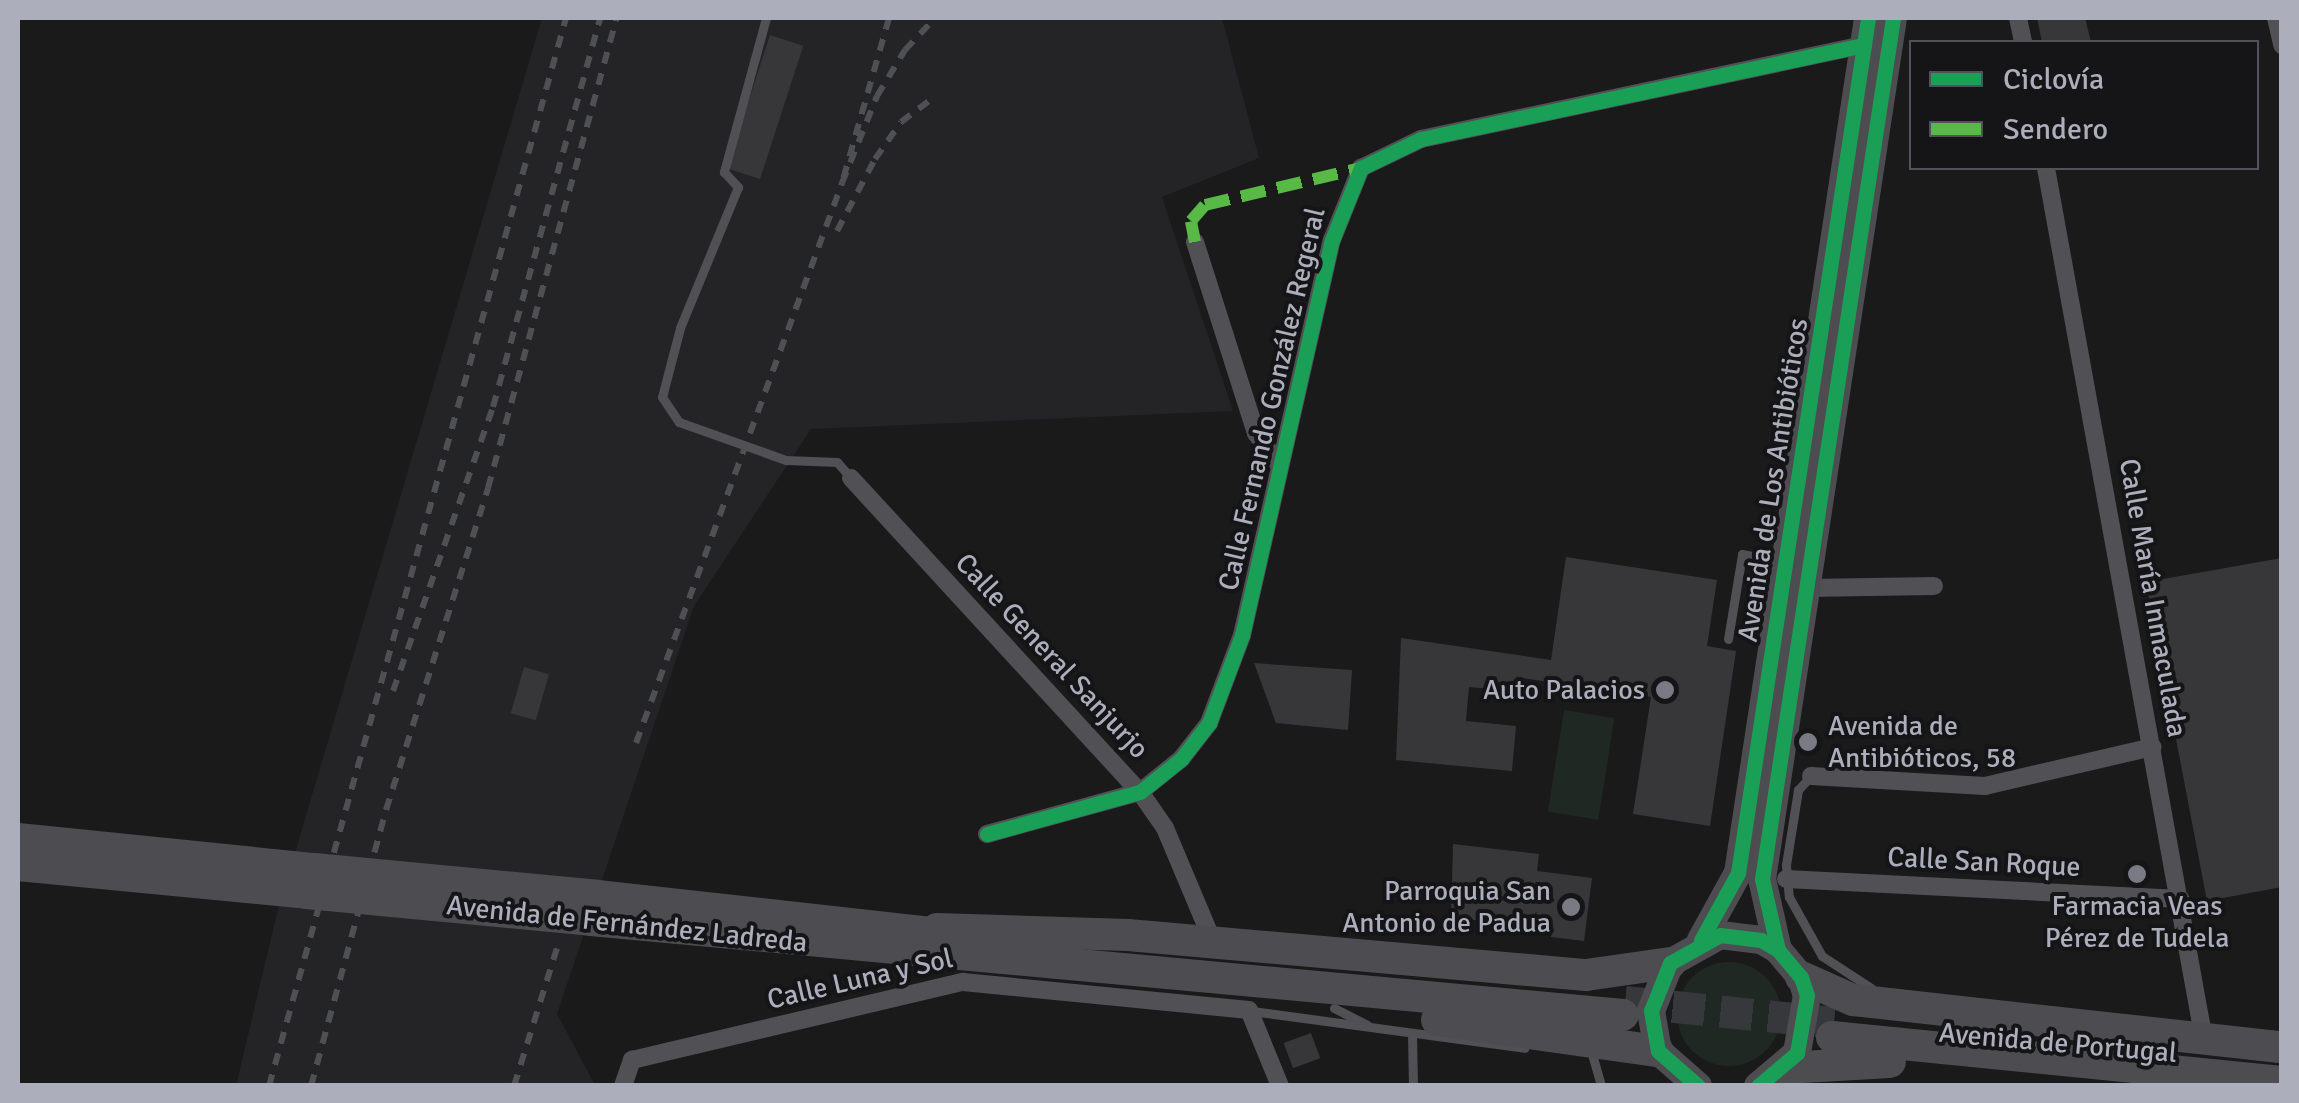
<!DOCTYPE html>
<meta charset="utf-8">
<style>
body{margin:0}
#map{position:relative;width:2299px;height:1103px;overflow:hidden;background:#1a1a1b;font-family:Signika,sans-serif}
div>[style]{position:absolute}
.built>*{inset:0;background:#242427}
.green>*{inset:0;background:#202823;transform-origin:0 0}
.round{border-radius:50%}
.building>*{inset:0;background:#373739;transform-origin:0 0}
.highway-tunnel>*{height:32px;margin-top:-16px;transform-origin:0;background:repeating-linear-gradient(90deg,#37383b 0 32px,transparent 0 48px)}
.lane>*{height:9px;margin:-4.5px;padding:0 4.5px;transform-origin:4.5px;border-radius:4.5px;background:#505055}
.street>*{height:18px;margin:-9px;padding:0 9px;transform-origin:9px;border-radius:9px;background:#505055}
.primary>*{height:28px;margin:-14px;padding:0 14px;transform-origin:14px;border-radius:14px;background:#4d4d51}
.highway>*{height:32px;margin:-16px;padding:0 16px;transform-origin:16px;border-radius:16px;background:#4d4d51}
.rail>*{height:6px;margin-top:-3px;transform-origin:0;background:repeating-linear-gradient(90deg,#4f5053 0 12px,transparent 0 22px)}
.highway-bridge>*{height:32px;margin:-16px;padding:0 16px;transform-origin:16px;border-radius:16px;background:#4d4d51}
.quiet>*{height:12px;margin-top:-6px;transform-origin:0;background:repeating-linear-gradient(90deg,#58b947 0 25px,transparent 0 37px)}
.cycleway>*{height:15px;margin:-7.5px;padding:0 7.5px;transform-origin:7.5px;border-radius:7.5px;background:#1a9f57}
.dots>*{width:28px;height:28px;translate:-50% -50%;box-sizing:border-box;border:5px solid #151417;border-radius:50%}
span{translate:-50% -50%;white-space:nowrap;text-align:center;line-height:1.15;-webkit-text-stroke:8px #151417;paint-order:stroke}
.street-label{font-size:28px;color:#acaebc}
.poi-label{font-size:28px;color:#acaebc}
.right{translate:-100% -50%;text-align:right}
.left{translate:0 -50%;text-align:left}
.frame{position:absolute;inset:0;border:20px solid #acaebc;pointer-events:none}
.legend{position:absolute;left:1909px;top:40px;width:350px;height:130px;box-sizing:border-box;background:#151417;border:2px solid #515259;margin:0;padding:12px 18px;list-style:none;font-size:30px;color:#acaebc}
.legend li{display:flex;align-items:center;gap:20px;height:50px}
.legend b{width:50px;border:2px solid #515259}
</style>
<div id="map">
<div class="built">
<i style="clip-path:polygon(542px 18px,1222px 18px,1259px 158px,1162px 197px,1233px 411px,811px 429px,694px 606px,557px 1014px,595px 1085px,236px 1086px,276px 917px)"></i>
</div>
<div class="green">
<i style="left:1564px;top:710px;width:51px;height:103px;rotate:9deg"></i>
<i class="round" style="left:1677px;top:962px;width:104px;height:104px"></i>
</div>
<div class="building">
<i style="clip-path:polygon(2037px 18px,2085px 18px,2091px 42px,2042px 42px)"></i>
<i style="left:770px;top:35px;width:35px;height:140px;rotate:18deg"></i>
<i style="clip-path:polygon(1566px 557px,1717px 580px,1707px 646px,1736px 651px,1710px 826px,1633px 814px,1651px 697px,1516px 677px,1515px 691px,1469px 687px,1466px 721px,1516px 726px,1512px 771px,1396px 760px,1401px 638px,1551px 660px)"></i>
<i style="clip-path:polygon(2282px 558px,2282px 887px,2207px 901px,2146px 582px)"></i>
<i style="clip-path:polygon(1254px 663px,1352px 670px,1348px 730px,1276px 723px)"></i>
<i style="left:524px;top:667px;width:26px;height:48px;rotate:16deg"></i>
<i style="clip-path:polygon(1453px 844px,1539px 854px,1537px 871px,1592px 878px,1584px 941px,1551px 937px,1552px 930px,1451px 917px)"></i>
<i style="left:1311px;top:1033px;width:27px;height:29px;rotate:70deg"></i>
</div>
<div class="highway-tunnel">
<i style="left:1625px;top:1002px;width:210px;rotate:5.7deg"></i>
</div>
<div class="lane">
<i style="left:766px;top:18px;width:160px;rotate:105.3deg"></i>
<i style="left:724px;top:172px;width:21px;rotate:47deg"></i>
<i style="left:738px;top:187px;width:152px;rotate:112.4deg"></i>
<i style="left:680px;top:328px;width:71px;rotate:104.6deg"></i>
<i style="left:662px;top:397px;width:30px;rotate:56deg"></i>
<i style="left:679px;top:422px;width:114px;rotate:19.6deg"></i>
<i style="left:786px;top:460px;width:51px;rotate:2.2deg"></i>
<i style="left:837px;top:462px;width:21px;rotate:49deg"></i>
<i style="left:1728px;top:639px;width:86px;rotate:-80.6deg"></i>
<i style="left:1742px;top:554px;width:42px;rotate:11deg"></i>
<i style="left:1810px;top:777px;width:18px;rotate:133deg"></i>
<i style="left:1798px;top:790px;width:76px;rotate:99.1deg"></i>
<i style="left:1786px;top:865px;width:32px;rotate:85deg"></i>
<i style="left:1789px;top:897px;width:68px;rotate:60.8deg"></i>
<i style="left:1822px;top:956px;width:59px;rotate:33.1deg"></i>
<i style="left:1334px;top:1008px;width:37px;rotate:27deg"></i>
<i style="left:1252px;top:1011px;width:275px;rotate:7.7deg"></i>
<i style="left:1412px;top:1034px;width:52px;rotate:88.9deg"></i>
<i style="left:1592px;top:1054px;width:33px;rotate:74deg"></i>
</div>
<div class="street">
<i style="left:2018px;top:18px;width:25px;rotate:78deg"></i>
<i style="left:2276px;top:18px;width:28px;rotate:77deg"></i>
<i style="left:2046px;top:168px;width:886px;rotate:79.73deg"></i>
<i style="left:1195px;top:242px;width:201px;rotate:72.3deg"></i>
<i style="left:1256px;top:433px;width:37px;rotate:54deg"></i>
<i style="left:851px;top:478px;width:427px;rotate:47.4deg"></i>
<i style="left:1140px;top:792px;width:44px;rotate:55.2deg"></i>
<i style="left:1165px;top:828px;width:124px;rotate:67.2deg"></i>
<i style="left:1807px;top:588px;width:127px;rotate:-0.9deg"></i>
<i style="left:1811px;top:776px;width:174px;rotate:3.3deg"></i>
<i style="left:1985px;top:786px;width:172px;rotate:-13.1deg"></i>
<i style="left:987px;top:834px;width:159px;rotate:-15.4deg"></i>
<i style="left:1140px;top:792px;width:53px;rotate:-38.8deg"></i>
<i style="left:1181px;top:759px;width:46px;rotate:-52.1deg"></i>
<i style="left:1209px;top:723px;width:94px;rotate:-69.4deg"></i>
<i style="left:1242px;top:635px;width:405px;rotate:-77.2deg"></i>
<i style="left:1332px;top:240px;width:78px;rotate:-68.1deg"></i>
<i style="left:1361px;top:168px;width:67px;rotate:-25.8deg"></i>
<i style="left:1421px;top:139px;width:453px;rotate:-12deg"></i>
<i style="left:1786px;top:879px;width:395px;rotate:2.9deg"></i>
<i style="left:623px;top:1086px;width:28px;rotate:-71deg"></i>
<i style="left:632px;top:1060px;width:340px;rotate:-13.3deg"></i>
<i style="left:963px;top:982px;width:287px;rotate:5.6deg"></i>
<i style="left:1249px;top:1010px;width:82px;rotate:67.8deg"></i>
</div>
<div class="primary">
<i style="left:1701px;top:940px;width:77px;rotate:-61.1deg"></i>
<i style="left:1738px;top:873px;width:865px;rotate:-81.35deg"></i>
<i style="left:1778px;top:950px;width:73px;rotate:-102.7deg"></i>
<i style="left:1762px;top:879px;width:871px;rotate:-81.35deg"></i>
<i style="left:1698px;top:1086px;width:53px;rotate:-138.8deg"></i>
<i style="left:1658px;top:1051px;width:41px;rotate:-99.9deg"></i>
<i style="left:1651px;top:1011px;width:52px;rotate:-68.4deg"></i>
<i style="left:1670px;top:963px;width:57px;rotate:-29.2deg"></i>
<i style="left:1720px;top:935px;width:41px;rotate:7deg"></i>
<i style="left:1761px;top:940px;width:20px;rotate:30deg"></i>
<i style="left:1778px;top:950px;width:35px;rotate:50deg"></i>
<i style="left:1801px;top:977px;width:19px;rotate:72deg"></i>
<i style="left:1807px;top:995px;width:59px;rotate:99.8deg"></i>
<i style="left:1797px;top:1053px;width:51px;rotate:139.8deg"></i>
</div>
<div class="highway">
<i style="left:18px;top:839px;width:298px;rotate:5.8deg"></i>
<i style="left:18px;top:865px;width:290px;rotate:5.5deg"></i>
<i style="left:597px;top:896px;width:365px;rotate:6.3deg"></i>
<i style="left:591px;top:920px;width:1036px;rotate:5.26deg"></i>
<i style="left:937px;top:929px;width:191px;rotate:1.8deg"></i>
<i style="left:1128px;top:935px;width:460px;rotate:5deg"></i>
<i style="left:1586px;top:975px;width:85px;rotate:-8.1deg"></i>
<i style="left:1801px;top:977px;width:57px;rotate:23.9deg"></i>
<i style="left:1853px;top:1000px;width:432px;rotate:6.3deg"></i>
<i style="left:1437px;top:1020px;width:223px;rotate:8deg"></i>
<i style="left:1832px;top:1037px;width:452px;rotate:5.7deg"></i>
<i style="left:1785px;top:1068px;width:105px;rotate:-3.3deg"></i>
</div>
<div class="rail">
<i style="left:889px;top:18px;width:172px;rotate:105.9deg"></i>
<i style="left:842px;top:183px;width:94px;rotate:-68.1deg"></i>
<i style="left:877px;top:96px;width:54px;rotate:-58.7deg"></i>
<i style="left:905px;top:50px;width:44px;rotate:-46.8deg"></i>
<i style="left:837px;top:231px;width:81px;rotate:-62.2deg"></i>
<i style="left:875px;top:159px;width:45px;rotate:-54.9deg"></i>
<i style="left:901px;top:122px;width:38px;rotate:-37deg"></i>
<i style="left:393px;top:691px;width:301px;rotate:-70.6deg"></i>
<i style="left:493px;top:407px;width:403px;rotate:-74.6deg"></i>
<i style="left:636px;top:743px;width:597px;rotate:-69.8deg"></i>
<i style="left:269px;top:1086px;width:1109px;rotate:-74.46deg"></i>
<i style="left:311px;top:1086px;width:286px;rotate:-74.8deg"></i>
<i style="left:386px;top:810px;width:338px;rotate:-72.4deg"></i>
<i style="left:488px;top:488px;width:487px;rotate:-74.7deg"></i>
<i style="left:514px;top:1086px;width:145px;rotate:-72.7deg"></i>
</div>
<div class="highway-bridge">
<i style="left:314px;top:869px;width:284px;rotate:5.4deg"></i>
<i style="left:307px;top:893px;width:285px;rotate:5.4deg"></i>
</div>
<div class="quiet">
<i style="left:1195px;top:242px;width:21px;rotate:-101deg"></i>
<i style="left:1191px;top:221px;width:21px;rotate:-49deg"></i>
<i style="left:1205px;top:205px;width:160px;rotate:-13.3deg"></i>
</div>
<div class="cycleway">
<i style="left:987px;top:834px;width:159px;rotate:-15.4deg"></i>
<i style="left:1140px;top:792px;width:53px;rotate:-38.8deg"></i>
<i style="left:1181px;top:759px;width:46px;rotate:-52.1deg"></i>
<i style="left:1209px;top:723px;width:94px;rotate:-69.4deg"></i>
<i style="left:1242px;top:635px;width:405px;rotate:-77.2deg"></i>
<i style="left:1332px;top:240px;width:78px;rotate:-68.1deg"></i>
<i style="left:1361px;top:168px;width:67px;rotate:-25.8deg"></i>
<i style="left:1421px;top:139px;width:453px;rotate:-12deg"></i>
<i style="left:1701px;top:940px;width:77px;rotate:-61.1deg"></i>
<i style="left:1738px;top:873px;width:865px;rotate:-81.35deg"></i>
<i style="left:1778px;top:950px;width:73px;rotate:-102.7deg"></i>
<i style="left:1762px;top:879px;width:871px;rotate:-81.35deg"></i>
<i style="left:1698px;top:1086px;width:53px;rotate:-138.8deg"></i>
<i style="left:1658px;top:1051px;width:41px;rotate:-99.9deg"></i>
<i style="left:1651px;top:1011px;width:52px;rotate:-68.4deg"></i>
<i style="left:1670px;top:963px;width:57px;rotate:-29.2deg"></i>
<i style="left:1720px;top:935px;width:41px;rotate:7deg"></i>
<i style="left:1761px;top:940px;width:20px;rotate:30deg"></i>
<i style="left:1778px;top:950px;width:35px;rotate:50deg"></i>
<i style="left:1801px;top:977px;width:19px;rotate:72deg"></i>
<i style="left:1807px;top:995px;width:59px;rotate:99.8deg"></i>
<i style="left:1797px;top:1053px;width:51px;rotate:139.8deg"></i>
</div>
<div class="dots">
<i style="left:1665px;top:690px;background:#797a84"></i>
<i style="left:1808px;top:742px;background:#797a84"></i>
<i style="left:2137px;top:874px;background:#797a84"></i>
<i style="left:1571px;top:907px;background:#797a84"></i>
</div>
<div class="street-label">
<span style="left:1272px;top:399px;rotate:-77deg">Calle Fernando González Regeral</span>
<span style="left:1773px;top:480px;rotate:-81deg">Avenida de Los Antibióticos</span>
<span style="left:2153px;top:598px;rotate:80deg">Calle María Inmaculada</span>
<span style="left:1052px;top:656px;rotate:47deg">Calle General Sanjurjo</span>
<span style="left:1984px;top:862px;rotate:3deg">Calle San Roque</span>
<span style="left:627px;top:924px;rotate:6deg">Avenida de Fernández Ladreda</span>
<span style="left:860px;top:979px;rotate:-13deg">Calle Luna y Sol</span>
<span style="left:2058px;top:1043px;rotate:5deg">Avenida de Portugal</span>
</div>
<div class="poi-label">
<span class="right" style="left:1645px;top:690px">Auto Palacios</span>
<span class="left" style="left:1828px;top:742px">Avenida de<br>Antibióticos, 58</span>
<span class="right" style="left:1551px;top:907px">Parroquia San<br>Antonio de Padua</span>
<span style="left:2137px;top:922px">Farmacia Veas<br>Pérez de Tudela</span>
</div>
<div class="frame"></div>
<ul class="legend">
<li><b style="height:12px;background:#1a9f57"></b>Ciclovía</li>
<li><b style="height:12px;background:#58b947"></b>Sendero</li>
</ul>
</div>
